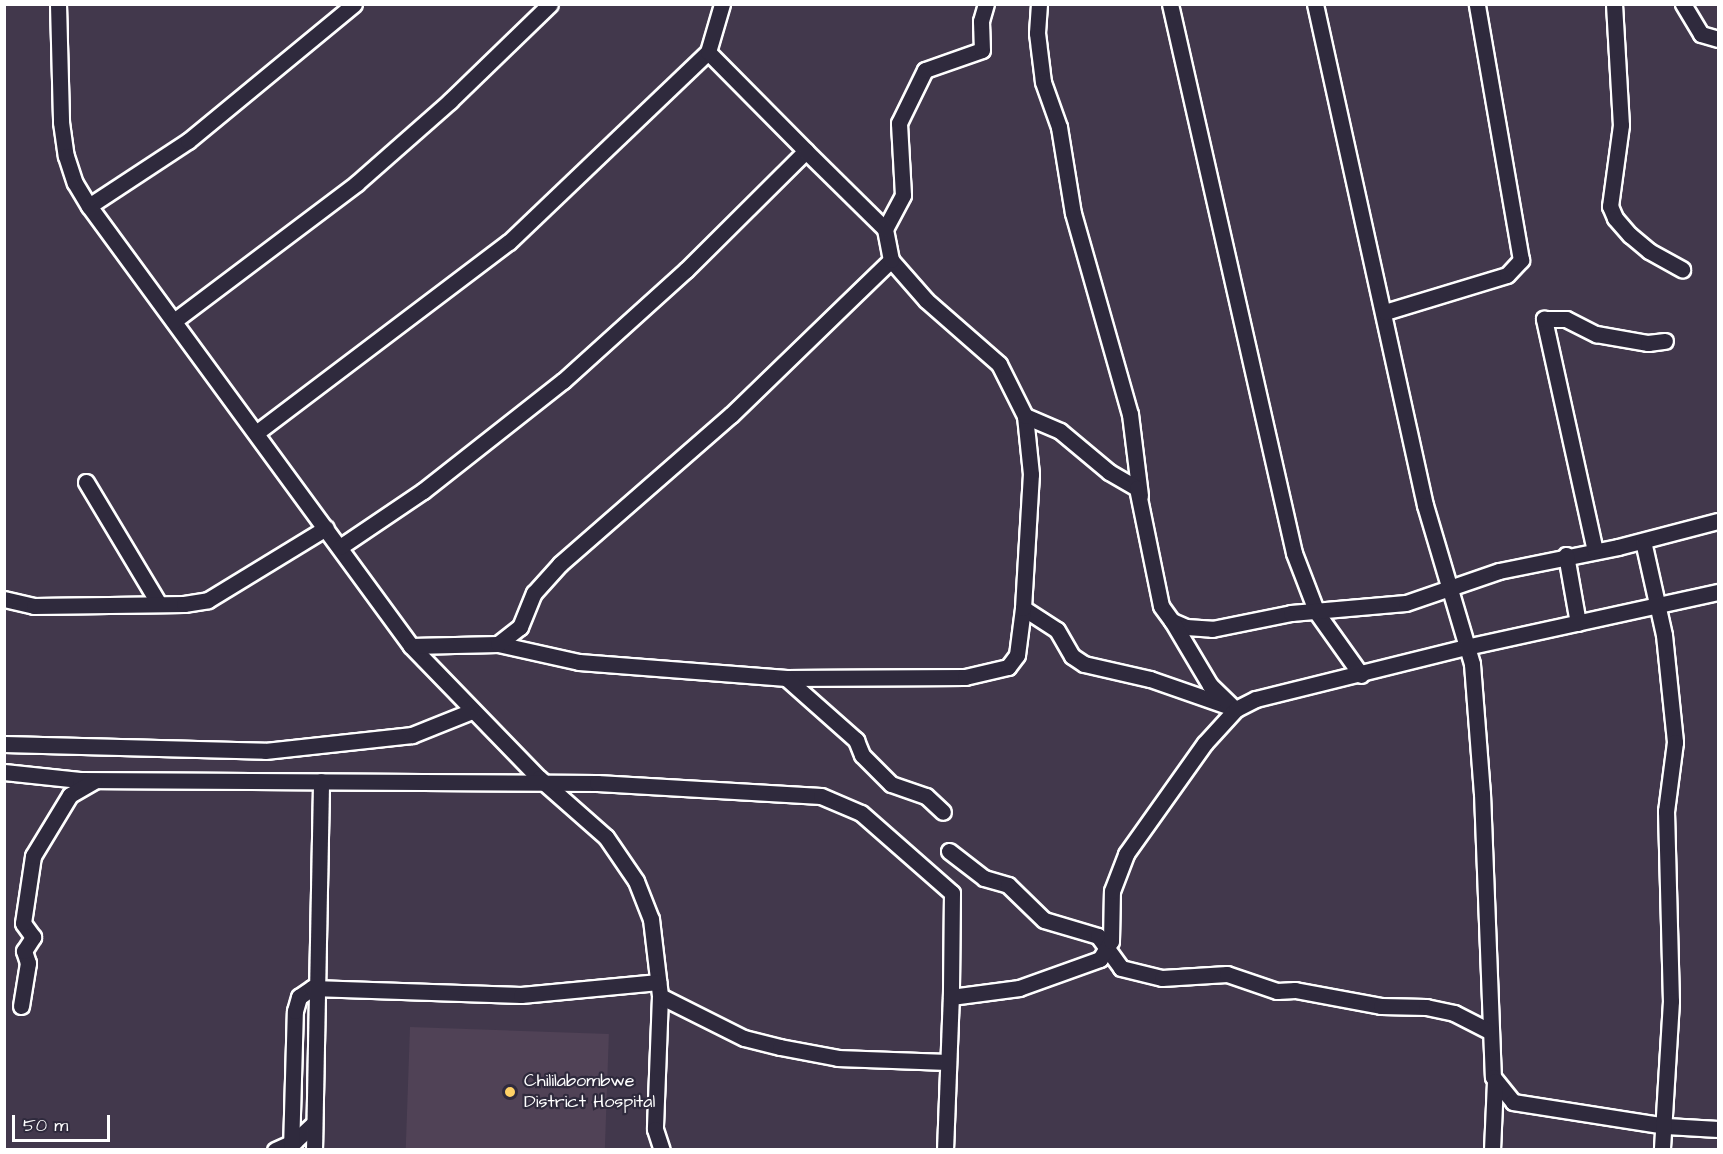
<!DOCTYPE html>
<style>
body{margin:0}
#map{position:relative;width:1723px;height:1154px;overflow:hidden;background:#42384c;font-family:"Architects Daughter",sans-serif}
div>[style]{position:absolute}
.built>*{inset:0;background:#504256;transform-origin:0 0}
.roads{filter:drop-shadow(2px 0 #fff) drop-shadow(-2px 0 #fff) drop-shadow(0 2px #fff) drop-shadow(0 -2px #fff)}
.street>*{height:15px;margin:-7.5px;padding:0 7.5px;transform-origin:7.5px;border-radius:7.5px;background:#2f2a3d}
.dots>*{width:16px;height:16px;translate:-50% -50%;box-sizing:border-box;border:3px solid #2f2a3d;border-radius:50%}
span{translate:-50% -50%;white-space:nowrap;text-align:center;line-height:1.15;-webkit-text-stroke:4.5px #2f2a3d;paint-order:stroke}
.poi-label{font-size:18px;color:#fff}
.left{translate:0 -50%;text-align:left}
.frame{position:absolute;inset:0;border:6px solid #fff;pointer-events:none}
.scale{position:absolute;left:12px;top:1115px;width:98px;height:27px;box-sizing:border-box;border:3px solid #fff;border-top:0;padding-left:8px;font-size:18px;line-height:21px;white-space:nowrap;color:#fff;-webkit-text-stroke:4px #2f2a3d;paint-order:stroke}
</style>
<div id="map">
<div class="built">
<i style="left:410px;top:1027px;width:199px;height:122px;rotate:2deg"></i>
</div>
<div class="roads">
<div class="street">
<i style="left:58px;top:4px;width:118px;rotate:88.5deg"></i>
<i style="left:61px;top:122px;width:34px;rotate:82deg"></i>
<i style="left:66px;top:156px;width:28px;rotate:72deg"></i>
<i style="left:75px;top:183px;width:27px;rotate:59deg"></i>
<i style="left:89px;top:206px;width:545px;rotate:53.8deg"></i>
<i style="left:411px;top:646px;width:184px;rotate:45.9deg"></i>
<i style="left:539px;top:778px;width:89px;rotate:41.4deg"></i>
<i style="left:606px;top:837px;width:53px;rotate:55.7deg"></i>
<i style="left:636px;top:881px;width:41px;rotate:68.5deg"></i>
<i style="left:651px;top:919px;width:78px;rotate:83.3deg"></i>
<i style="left:660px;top:996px;width:133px;rotate:92.2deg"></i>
<i style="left:655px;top:1129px;width:22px;rotate:72deg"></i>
<i style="left:1039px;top:4px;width:29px;rotate:94deg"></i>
<i style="left:1037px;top:33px;width:49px;rotate:83deg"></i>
<i style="left:1043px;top:82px;width:48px;rotate:70.4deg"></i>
<i style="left:1059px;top:127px;width:87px;rotate:80.8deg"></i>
<i style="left:1073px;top:213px;width:209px;rotate:74.2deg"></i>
<i style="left:1130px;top:414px;width:82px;rotate:83deg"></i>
<i style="left:1170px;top:4px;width:563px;rotate:77.27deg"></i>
<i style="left:1294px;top:553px;width:64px;rotate:69deg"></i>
<i style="left:1317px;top:613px;width:76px;rotate:54.6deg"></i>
<i style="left:1315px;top:4px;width:513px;rotate:77.62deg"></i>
<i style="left:1425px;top:505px;width:166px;rotate:73.5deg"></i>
<i style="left:1472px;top:664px;width:129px;rotate:85.6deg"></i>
<i style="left:1482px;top:793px;width:284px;rotate:87.8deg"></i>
<i style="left:1493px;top:1077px;width:32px;rotate:51deg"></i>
<i style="left:1513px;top:1102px;width:155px;rotate:8.9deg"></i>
<i style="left:1666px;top:1126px;width:52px;rotate:3.3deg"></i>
<i style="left:1614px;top:4px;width:121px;rotate:86.7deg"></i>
<i style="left:1621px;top:125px;width:82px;rotate:97.7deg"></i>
<i style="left:1610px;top:206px;width:13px;rotate:67deg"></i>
<i style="left:1615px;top:218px;width:23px;rotate:49deg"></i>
<i style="left:1630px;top:235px;width:25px;rotate:40deg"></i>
<i style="left:1649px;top:251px;width:38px;rotate:29deg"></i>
<i style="left:1683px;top:4px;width:35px;rotate:59deg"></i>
<i style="left:1701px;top:34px;width:18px;rotate:16deg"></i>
<i style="left:89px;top:206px;width:118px;rotate:-33.3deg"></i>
<i style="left:188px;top:141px;width:215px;rotate:-39.5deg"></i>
<i style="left:885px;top:229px;width:38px;rotate:-62deg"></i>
<i style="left:903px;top:195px;width:72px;rotate:-93.2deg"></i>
<i style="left:899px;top:123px;width:59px;rotate:-63.9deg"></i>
<i style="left:925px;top:70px;width:60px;rotate:-19.3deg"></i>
<i style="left:982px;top:50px;width:29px;rotate:-92deg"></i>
<i style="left:981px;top:21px;width:18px;rotate:-74deg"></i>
<i style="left:1385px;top:312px;width:127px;rotate:-16.9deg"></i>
<i style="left:1507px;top:275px;width:21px;rotate:-47deg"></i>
<i style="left:1521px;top:260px;width:260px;rotate:-99.8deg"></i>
<i style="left:174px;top:321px;width:229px;rotate:-37deg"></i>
<i style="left:357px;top:183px;width:124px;rotate:-41.4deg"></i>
<i style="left:450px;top:101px;width:139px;rotate:-44.1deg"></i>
<i style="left:1025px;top:416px;width:38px;rotate:23deg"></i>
<i style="left:1060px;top:431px;width:64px;rotate:39.9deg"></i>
<i style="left:1109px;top:472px;width:32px;rotate:30deg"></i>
<i style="left:1137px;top:488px;width:120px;rotate:78.5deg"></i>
<i style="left:1161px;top:606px;width:19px;rotate:54deg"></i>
<i style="left:1172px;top:621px;width:15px;rotate:23deg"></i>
<i style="left:1186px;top:627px;width:26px;rotate:4deg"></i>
<i style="left:1212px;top:629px;width:81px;rotate:-11.4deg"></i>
<i style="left:1291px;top:613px;width:115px;rotate:-5deg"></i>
<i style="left:1406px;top:603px;width:98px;rotate:-19deg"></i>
<i style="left:1499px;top:571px;width:121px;rotate:-11.4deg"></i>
<i style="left:1618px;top:547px;width:103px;rotate:-14.6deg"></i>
<i style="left:256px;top:433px;width:317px;rotate:-37.1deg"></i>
<i style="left:509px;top:242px;width:275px;rotate:-43.7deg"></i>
<i style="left:86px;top:482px;width:142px;rotate:59.1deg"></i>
<i style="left:1643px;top:541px;width:96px;rotate:77.4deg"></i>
<i style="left:1664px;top:635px;width:108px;rotate:84.1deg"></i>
<i style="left:1675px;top:742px;width:70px;rotate:97.4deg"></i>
<i style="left:1666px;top:811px;width:190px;rotate:88.5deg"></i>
<i style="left:1671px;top:1001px;width:149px;rotate:93.5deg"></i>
<i style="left:340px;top:547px;width:100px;rotate:-34deg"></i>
<i style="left:423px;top:491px;width:178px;rotate:-38.2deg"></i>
<i style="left:563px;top:381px;width:166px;rotate:-42.1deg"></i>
<i style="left:686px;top:270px;width:169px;rotate:-44.8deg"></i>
<i style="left:806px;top:151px;width:139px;rotate:-134.7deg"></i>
<i style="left:708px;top:52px;width:50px;rotate:-73.7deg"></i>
<i style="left:1595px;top:551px;width:238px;rotate:-102.4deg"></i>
<i style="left:1544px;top:319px;width:22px"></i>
<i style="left:1566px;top:319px;width:34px;rotate:27deg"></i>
<i style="left:1596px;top:334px;width:53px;rotate:9.8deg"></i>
<i style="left:1648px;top:343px;width:17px;rotate:-7deg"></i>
<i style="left:1566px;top:555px;width:69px;rotate:80deg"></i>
<i style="left:4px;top:599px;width:31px;rotate:13deg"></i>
<i style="left:34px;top:606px;width:150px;rotate:-0.8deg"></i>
<i style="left:184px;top:604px;width:24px;rotate:-9deg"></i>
<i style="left:208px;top:600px;width:138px;rotate:-31.4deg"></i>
<i style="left:1023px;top:608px;width:40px;rotate:32.9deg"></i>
<i style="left:1057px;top:630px;width:30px;rotate:60deg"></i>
<i style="left:1072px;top:656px;width:14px;rotate:34deg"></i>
<i style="left:1084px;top:664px;width:68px;rotate:12.8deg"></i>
<i style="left:1150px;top:679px;width:91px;rotate:19.2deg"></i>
<i style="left:1172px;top:621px;width:74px;rotate:59.3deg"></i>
<i style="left:1210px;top:685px;width:29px;rotate:44deg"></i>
<i style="left:498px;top:644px;width:83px;rotate:12.5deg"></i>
<i style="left:579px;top:662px;width:208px;rotate:4.4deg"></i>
<i style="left:786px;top:678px;width:179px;rotate:-0.3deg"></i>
<i style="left:965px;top:677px;width:44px;rotate:-13.1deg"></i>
<i style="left:1008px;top:667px;width:15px;rotate:-53deg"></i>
<i style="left:1017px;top:655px;width:47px;rotate:-82.7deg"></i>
<i style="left:1023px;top:608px;width:134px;rotate:-86.6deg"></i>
<i style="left:1031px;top:474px;width:58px;rotate:-95.9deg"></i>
<i style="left:1025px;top:416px;width:58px;rotate:-116.6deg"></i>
<i style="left:999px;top:364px;width:97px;rotate:-138.8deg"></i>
<i style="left:926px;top:300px;width:53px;rotate:-131.2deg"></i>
<i style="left:411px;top:646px;width:87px;rotate:-1.3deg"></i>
<i style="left:498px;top:644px;width:28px;rotate:-38deg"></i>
<i style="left:520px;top:627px;width:37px;rotate:-68deg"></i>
<i style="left:534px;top:593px;width:39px;rotate:-48deg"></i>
<i style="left:560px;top:564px;width:227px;rotate:-41.1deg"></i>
<i style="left:731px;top:415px;width:223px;rotate:-44.1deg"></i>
<i style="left:891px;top:260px;width:32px;rotate:-101deg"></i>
<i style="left:885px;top:229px;width:111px;rotate:-135.4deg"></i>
<i style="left:786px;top:678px;width:94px;rotate:41.5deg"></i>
<i style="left:856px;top:740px;width:16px;rotate:68deg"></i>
<i style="left:862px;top:755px;width:41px;rotate:45deg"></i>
<i style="left:891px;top:784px;width:37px;rotate:19deg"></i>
<i style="left:926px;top:796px;width:23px;rotate:43deg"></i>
<i style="left:4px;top:744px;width:261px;rotate:1.5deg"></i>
<i style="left:265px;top:751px;width:148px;rotate:-6.2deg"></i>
<i style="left:412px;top:735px;width:65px;rotate:-21.8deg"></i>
<i style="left:4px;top:772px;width:76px;rotate:6deg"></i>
<i style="left:80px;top:780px;width:517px;rotate:0.33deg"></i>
<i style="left:597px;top:783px;width:224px;rotate:3.3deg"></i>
<i style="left:821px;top:796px;width:43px;rotate:23deg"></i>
<i style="left:861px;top:813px;width:121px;rotate:41.3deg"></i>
<i style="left:952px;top:893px;width:104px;rotate:90.6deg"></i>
<i style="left:949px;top:851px;width:44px;rotate:37.6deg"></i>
<i style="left:984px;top:878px;width:25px;rotate:16deg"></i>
<i style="left:1008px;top:885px;width:50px;rotate:44.2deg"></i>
<i style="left:1044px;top:920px;width:56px;rotate:16.5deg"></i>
<i style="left:1098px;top:936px;width:39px;rotate:54deg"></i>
<i style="left:1121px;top:968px;width:42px;rotate:13.7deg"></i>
<i style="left:1162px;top:978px;width:65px;rotate:-3.5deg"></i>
<i style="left:1227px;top:974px;width:53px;rotate:18.8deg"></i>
<i style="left:1277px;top:991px;width:18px;rotate:-3deg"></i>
<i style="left:1295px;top:990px;width:87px;rotate:10.5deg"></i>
<i style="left:1381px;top:1006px;width:45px;rotate:1.3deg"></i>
<i style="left:1426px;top:1007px;width:29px;rotate:12deg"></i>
<i style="left:1454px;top:1013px;width:39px;rotate:27deg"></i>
<i style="left:660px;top:996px;width:94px;rotate:26.6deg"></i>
<i style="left:744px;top:1038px;width:37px;rotate:14deg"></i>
<i style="left:780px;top:1047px;width:59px;rotate:10.7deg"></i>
<i style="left:838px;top:1058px;width:109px;rotate:2.1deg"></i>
<i style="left:21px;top:1006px;width:44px;rotate:-80.8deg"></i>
<i style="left:28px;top:963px;width:13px;rotate:-108deg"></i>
<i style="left:24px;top:951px;width:17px;rotate:-57deg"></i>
<i style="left:33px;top:937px;width:17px;rotate:-126deg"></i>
<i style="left:23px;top:923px;width:68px;rotate:-81.5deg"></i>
<i style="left:33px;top:856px;width:71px;rotate:-58.8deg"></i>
<i style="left:70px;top:795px;width:28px;rotate:-30deg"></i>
<i style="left:275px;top:1150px;width:22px;rotate:-24deg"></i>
<i style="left:295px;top:1141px;width:26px;rotate:-43deg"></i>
<i style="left:291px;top:1150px;width:139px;rotate:-88.4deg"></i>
<i style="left:295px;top:1011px;width:15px;rotate:-74deg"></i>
<i style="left:299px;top:997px;width:16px;rotate:-35deg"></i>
<i style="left:312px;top:988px;width:209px;rotate:1.9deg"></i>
<i style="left:521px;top:995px;width:138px;rotate:-5.4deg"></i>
<i style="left:314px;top:1150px;width:369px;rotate:-88.9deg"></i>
<i style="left:945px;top:1150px;width:153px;rotate:-87.8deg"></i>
<i style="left:951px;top:997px;width:69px;rotate:-7.5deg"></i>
<i style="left:1019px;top:988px;width:86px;rotate:-19.7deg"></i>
<i style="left:1100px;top:959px;width:21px;rotate:-59deg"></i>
<i style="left:1111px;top:941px;width:50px;rotate:-88.9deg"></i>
<i style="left:1112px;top:891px;width:40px;rotate:-69deg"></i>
<i style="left:1126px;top:854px;width:136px;rotate:-54.6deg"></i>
<i style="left:1205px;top:743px;width:46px;rotate:-47.6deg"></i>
<i style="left:1236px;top:709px;width:22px;rotate:-27deg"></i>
<i style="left:1256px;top:699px;width:216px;rotate:-13.9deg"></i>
<i style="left:1466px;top:647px;width:258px;rotate:-12.3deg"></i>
<i style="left:1492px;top:1150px;width:69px;rotate:-87.5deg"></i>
</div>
</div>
<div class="dots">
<i style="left:510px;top:1092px;background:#ffd166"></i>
</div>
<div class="poi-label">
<span class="left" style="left:524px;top:1092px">Chililabombwe<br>District Hospital</span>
</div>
<div class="frame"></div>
<div class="scale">50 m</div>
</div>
